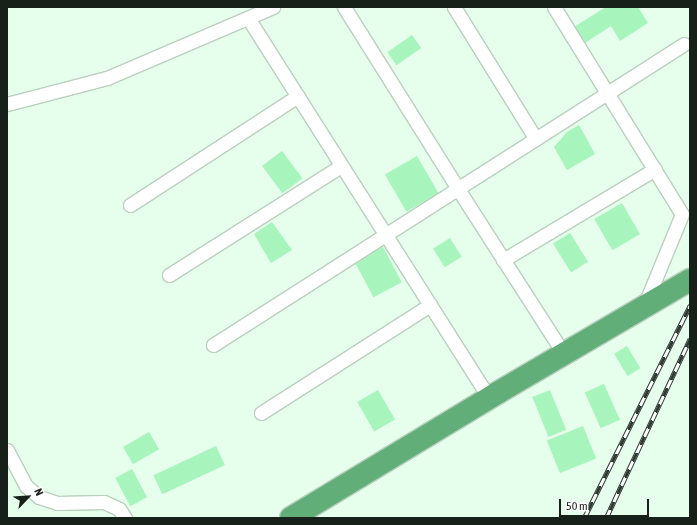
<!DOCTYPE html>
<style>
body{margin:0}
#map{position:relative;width:697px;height:525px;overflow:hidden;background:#e6feec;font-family:"Asap Condensed",sans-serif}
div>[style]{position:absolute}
.building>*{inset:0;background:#a7f4bc;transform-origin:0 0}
.roads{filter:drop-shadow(1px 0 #b9d0be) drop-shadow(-1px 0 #b9d0be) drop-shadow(0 1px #b9d0be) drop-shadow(0 -1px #b9d0be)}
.street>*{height:13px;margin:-6.5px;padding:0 6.5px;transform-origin:6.5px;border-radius:6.5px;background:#fff}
.highway>*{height:22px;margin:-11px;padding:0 11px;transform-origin:11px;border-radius:11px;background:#62ae79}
.rail>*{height:4.5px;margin-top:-2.25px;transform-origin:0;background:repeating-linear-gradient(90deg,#fff 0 9px,#303a33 0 18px);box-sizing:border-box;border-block:1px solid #303a33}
span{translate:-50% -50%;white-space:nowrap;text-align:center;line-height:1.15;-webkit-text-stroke:4px #fff;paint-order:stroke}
.frame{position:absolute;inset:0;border:8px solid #18201a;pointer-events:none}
.north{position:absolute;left:8px;top:477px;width:40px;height:40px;-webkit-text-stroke:3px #fff;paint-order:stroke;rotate:65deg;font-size:11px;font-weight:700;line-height:16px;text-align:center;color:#18201a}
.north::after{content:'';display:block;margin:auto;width:14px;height:18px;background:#18201a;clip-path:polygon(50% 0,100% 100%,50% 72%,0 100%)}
.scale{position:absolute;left:559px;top:499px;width:90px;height:18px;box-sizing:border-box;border:2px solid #18201a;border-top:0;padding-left:5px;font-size:12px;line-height:14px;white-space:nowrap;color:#18201a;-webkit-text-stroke:3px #fff;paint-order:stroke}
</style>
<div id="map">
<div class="building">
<i style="clip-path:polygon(606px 7px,638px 7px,648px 23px,620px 41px,611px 26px,585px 43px,574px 27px)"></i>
<i style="left:412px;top:35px;width:16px;height:30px;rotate:55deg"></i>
<i style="clip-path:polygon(579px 125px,595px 154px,567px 170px,554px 147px,567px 132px)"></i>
<i style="left:282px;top:151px;width:34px;height:25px;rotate:53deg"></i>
<i style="left:417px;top:156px;width:43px;height:37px;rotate:60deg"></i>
<i style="left:622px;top:203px;width:36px;height:32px;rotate:60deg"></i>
<i style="clip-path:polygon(272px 222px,292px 250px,271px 263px,254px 234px)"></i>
<i style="left:570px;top:233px;width:34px;height:20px;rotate:58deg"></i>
<i style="left:450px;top:238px;width:22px;height:20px;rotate:58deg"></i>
<i style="left:383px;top:247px;width:40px;height:32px;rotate:62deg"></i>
<i style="left:627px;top:346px;width:26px;height:15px;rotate:59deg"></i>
<i style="left:604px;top:384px;width:39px;height:21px;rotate:66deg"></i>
<i style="left:378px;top:390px;width:34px;height:24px;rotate:60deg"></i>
<i style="left:550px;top:390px;width:43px;height:19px;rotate:68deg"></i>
<i style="left:583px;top:426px;width:35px;height:39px;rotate:68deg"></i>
<i style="left:149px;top:432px;width:20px;height:30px;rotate:60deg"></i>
<i style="left:216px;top:446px;width:21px;height:69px;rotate:65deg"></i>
<i style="left:132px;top:469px;width:32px;height:19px;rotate:62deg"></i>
</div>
<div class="roads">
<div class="street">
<i style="left:344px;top:7px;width:215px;rotate:57.9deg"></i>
<i style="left:458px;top:189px;width:196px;rotate:57.3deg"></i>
<i style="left:454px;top:7px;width:155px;rotate:58.2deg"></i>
<i style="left:554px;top:7px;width:243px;rotate:58.3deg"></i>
<i style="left:682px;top:214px;width:100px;rotate:112.4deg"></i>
<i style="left:248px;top:18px;width:450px;rotate:57.6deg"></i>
<i style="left:7px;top:104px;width:103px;rotate:-14.6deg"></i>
<i style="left:107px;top:78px;width:181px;rotate:-23.2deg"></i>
<i style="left:130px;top:205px;width:200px;rotate:-33deg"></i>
<i style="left:503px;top:260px;width:177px;rotate:-30.9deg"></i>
<i style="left:169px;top:275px;width:204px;rotate:-32.4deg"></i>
<i style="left:213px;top:345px;width:559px;rotate:-32.58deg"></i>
<i style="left:261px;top:413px;width:201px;rotate:-32.6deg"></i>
<i style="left:7px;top:450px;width:41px;rotate:62.2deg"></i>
<i style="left:26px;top:486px;width:17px;rotate:40deg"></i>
<i style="left:39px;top:497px;width:19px;rotate:18deg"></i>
<i style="left:57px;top:503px;width:47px;rotate:-1.2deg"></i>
<i style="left:104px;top:502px;width:17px;rotate:25deg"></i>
<i style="left:119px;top:509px;width:11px;rotate:56deg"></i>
</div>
<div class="highway">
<i style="left:291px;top:518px;width:243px;rotate:-31.2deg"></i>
<i style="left:499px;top:392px;width:221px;rotate:-30.4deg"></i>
</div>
</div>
<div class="rail">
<i style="left:584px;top:518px;width:238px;rotate:-63.5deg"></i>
<i style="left:606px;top:518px;width:198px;rotate:-64.9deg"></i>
</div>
<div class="frame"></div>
<div class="north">N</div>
<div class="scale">50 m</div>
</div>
